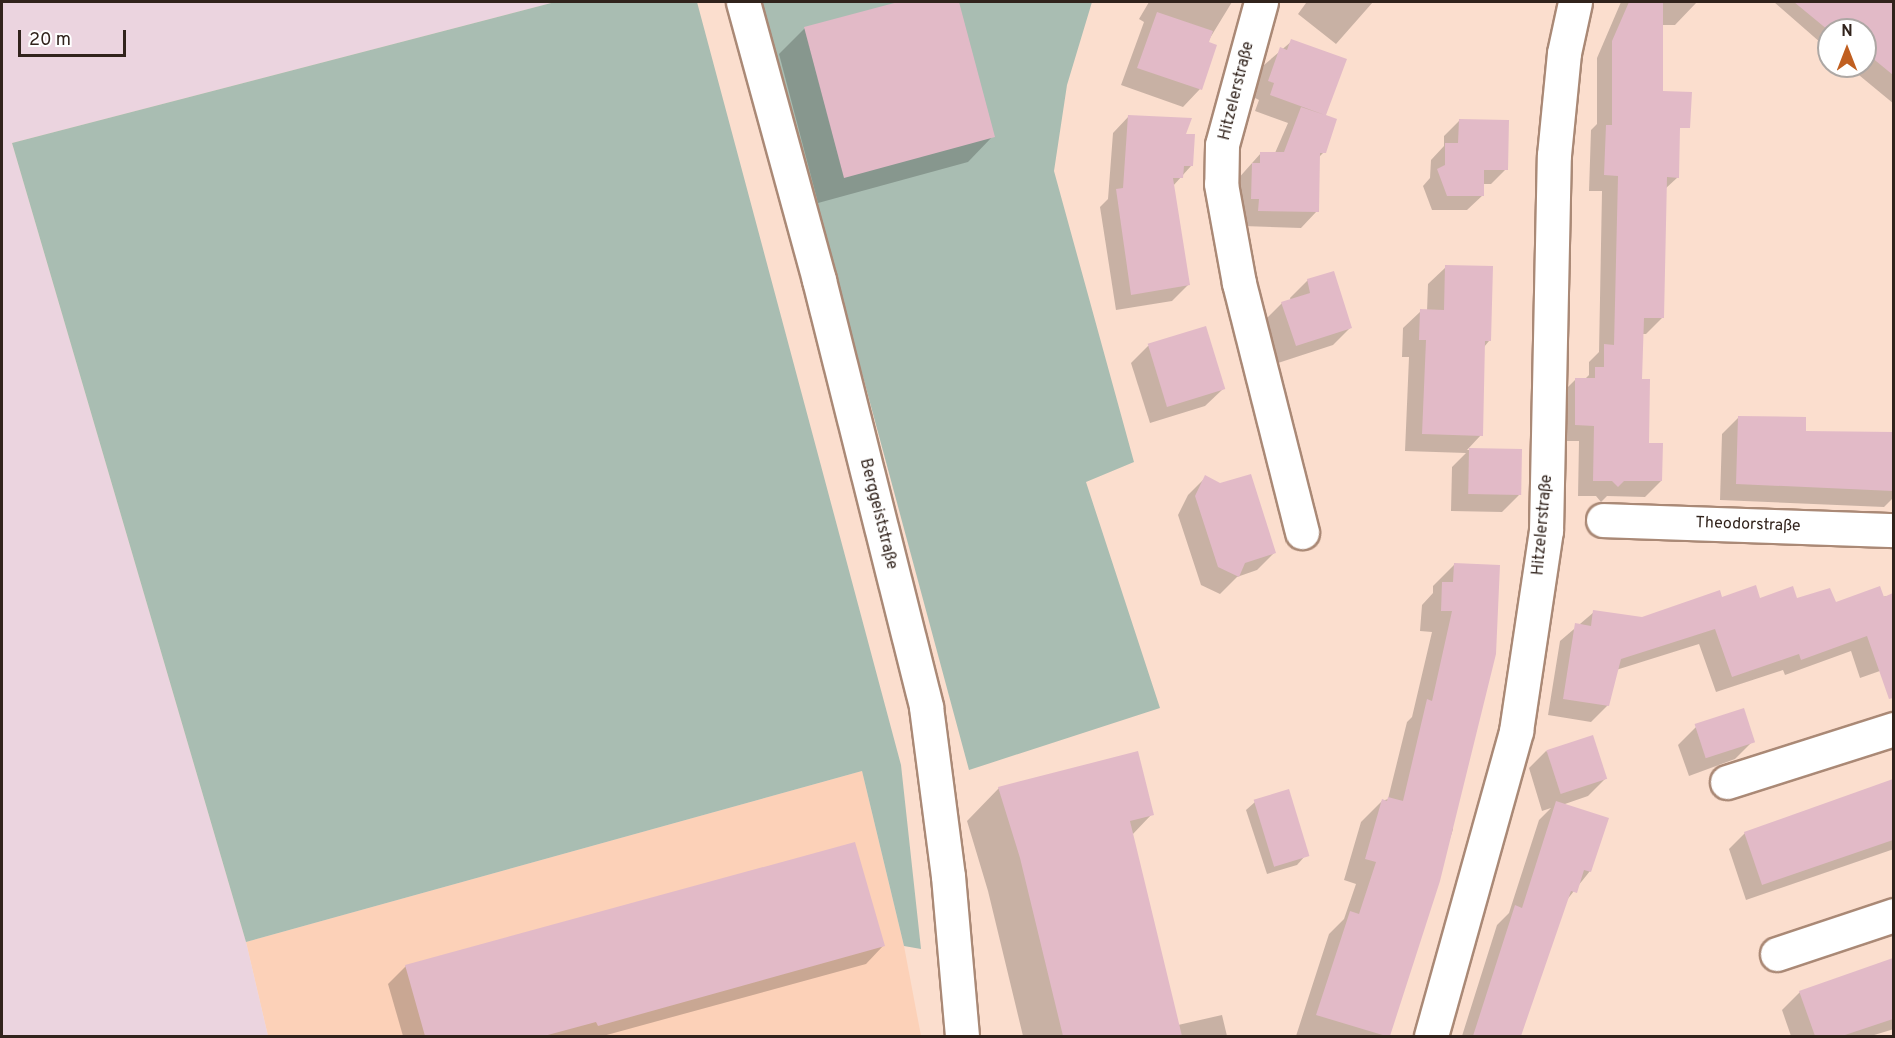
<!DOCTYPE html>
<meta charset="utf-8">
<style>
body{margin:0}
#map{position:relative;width:1895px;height:1038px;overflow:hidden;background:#fbdece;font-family:Overpass,sans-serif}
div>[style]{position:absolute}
.built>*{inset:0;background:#fcd1b8}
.industrial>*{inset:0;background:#ebd4df}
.green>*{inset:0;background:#a9bdb2}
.shadow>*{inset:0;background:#0003}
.building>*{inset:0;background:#e2bac7;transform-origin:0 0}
.roads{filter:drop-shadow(2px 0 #aa8976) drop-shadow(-2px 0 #aa8976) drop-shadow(0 2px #aa8976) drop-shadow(0 -2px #aa8976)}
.minor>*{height:33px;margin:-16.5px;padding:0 16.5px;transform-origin:16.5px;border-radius:16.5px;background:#fff}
span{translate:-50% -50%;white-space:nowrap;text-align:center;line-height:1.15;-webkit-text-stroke:4.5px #fff;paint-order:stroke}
.street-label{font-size:16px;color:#31231c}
.frame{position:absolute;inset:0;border:3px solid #31231c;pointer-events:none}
.north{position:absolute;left:1817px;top:18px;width:60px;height:60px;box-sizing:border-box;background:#fff;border:2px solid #ada7a4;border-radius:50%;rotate:0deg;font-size:16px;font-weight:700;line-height:24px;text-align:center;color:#31231c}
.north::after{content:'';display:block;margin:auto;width:21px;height:27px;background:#c05f20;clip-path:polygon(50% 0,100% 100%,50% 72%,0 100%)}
.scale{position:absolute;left:18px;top:30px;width:108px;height:27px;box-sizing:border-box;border:3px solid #31231c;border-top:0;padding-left:8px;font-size:18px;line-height:21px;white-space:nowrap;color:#31231c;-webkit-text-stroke:4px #fff;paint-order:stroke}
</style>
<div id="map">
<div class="built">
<i style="clip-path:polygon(862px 771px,904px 946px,921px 1036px,268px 1036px,246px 942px)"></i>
</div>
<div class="industrial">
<i style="clip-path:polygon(2px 2px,555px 2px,12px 143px,246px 942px,268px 1036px,2px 1036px)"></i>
</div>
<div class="green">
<i style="clip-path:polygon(555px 2px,697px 2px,901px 765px,921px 949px,904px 946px,862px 771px,246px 942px,12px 143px)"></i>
<i style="clip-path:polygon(762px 2px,1092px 2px,1067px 85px,1054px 171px,1134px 462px,1086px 482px,1160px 708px,969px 770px)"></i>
</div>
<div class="shadow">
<i style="clip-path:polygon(901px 2px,958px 2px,993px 136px,968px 162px,818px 203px,779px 54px,805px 28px)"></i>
<i style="clip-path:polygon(1149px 2px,1232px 2px,1207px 43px,1215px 46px,1200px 89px,1183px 107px,1121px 85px,1144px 22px,1139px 19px)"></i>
<i style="clip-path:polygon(1304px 2px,1373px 2px,1336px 44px,1298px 14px,1306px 3px)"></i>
<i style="clip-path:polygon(1621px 2px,1697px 2px,1675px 25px,1662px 25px,1624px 128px,1678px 177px,1665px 189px,1662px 318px,1646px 334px,1642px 334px,1641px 381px,1647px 445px,1661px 481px,1645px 497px,1607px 496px,1601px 502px,1596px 496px,1578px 496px,1579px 441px,1560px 441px,1560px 395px,1576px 379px,1585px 379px,1589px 375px,1589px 362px,1599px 352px,1602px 191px,1589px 191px,1591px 130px,1597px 124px,1597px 58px)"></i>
<i style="clip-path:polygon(1774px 2px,1894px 2px,1894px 104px,1848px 66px,1865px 66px,1865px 30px,1829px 30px,1829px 50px)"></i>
<i style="clip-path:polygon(1292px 41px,1345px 60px,1325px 116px,1324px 152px,1319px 157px,1317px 211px,1301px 228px,1243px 226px,1243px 214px,1235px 214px,1236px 181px,1261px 153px,1275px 153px,1288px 123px,1255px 111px,1259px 100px,1253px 97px,1264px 65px)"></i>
<i style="clip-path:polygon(1129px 116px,1184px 135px,1191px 166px,1173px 186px,1188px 285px,1172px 301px,1116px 310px,1100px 207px,1108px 199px,1113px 133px)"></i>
<i style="clip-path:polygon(1459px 121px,1506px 169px,1491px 184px,1483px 184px,1483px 195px,1467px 210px,1432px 210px,1423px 186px,1430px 178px,1431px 160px,1444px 146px,1444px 136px)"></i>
<i style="clip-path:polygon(1446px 267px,1489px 341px,1484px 347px,1481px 435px,1467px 450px,1520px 451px,1519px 495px,1502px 512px,1451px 511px,1452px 467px,1466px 453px,1405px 451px,1409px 357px,1402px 357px,1403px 328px,1421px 311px,1427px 311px,1428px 284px)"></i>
<i style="clip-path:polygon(1308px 280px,1350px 328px,1333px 345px,1278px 363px,1264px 321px,1282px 303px,1291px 301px,1290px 298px)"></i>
<i style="clip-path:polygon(1205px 328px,1223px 389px,1205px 406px,1150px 423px,1131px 363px,1148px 346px)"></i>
<i style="clip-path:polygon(1739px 417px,1804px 432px,1894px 434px,1894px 497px,1884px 507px,1720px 500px,1722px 434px)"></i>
<i style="clip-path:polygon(1206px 477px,1274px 553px,1257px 570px,1237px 577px,1220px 594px,1201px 585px,1178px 515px,1188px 495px)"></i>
<i style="clip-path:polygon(1455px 564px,1453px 829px,1388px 1036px,1296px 1036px,1329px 934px,1344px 919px,1356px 884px,1344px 880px,1361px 822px,1382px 801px,1388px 799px,1407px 722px,1412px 717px,1432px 632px,1420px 631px,1422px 605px,1433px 593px,1433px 586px)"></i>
<i style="clip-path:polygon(1894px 595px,1894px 666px,1860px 678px,1851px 651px,1785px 675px,1783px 670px,1716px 692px,1699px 644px,1616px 670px,1608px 705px,1591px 722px,1548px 715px,1560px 641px,1594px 612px,1642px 619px,1721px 598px,1835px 604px)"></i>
<i style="clip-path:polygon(1696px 727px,1753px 741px,1735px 759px,1689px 776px,1678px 745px)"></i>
<i style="clip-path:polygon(1546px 751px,1605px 779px,1588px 796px,1562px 805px,1590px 871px,1566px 901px,1519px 1036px,1462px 1036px,1497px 925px,1509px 913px,1539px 820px,1551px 808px,1542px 811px,1529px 768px)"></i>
<i style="clip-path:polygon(1894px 781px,1894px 849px,1746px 900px,1729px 849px,1745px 833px)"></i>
<i style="clip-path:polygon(999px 788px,1152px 814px,1132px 835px,1178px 1025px,1222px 1015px,1227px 1036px,1023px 1036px,988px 891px,967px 821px)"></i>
<i style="clip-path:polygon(1255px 802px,1305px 856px,1297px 865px,1267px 874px,1246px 810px)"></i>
<i style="clip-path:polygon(883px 946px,866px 964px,603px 1036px,403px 1036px,388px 984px,406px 966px)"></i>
<i style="clip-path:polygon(1894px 960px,1894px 1029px,1871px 1036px,1791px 1036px,1782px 1010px,1800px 992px)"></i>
</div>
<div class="building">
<i style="clip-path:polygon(898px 2px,959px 2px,995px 137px,844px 178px,804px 27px)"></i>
<i style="clip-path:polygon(1629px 2px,1663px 2px,1663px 91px,1692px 92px,1690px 128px,1680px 128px,1679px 178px,1667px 177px,1664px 318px,1644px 318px,1642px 379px,1650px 379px,1649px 443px,1663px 443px,1662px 481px,1624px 481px,1618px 487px,1612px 481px,1593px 481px,1594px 426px,1575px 425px,1575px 378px,1595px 378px,1595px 367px,1604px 367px,1604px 344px,1614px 345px,1618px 176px,1604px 175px,1606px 125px,1612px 125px,1612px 41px)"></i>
<i style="clip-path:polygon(1794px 2px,1893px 2px,1893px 75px,1865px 52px,1865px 30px,1828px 30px)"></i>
<i style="clip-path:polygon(1157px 12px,1213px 31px,1209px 42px,1217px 45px,1202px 90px,1137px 68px)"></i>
<i style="clip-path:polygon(1291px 39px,1347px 59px,1326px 115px,1337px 119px,1326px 153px,1320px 153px,1319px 212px,1258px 211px,1259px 199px,1251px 199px,1252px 163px,1260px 163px,1260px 152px,1284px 152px,1301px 107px,1325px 115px,1270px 95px,1274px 83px,1268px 81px,1280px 47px,1287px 50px)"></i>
<i style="clip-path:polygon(1128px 115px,1192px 118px,1186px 134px,1195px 134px,1193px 166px,1184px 166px,1183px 178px,1173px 178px,1190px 285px,1131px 295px,1116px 189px,1123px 188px)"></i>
<i style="clip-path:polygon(1459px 119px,1509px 120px,1508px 170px,1484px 170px,1484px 196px,1447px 196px,1437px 169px,1445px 165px,1445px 143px,1458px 143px)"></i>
<i style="clip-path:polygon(1445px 265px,1493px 266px,1491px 341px,1485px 341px,1483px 436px,1422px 434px,1426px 340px,1419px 340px,1420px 309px,1444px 310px)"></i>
<i style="clip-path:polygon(1334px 271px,1352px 328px,1296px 346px,1281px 302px,1310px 293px,1307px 279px)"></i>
<i style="left:1206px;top:326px;width:66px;height:61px;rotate:73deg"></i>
<i style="clip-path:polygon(1738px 416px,1806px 417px,1806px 431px,1893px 432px,1893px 491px,1736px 484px)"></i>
<i style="left:1469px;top:448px;width:53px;height:46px;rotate:1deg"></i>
<i style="clip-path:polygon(1251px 474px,1276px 553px,1245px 563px,1239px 577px,1218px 567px,1195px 496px,1205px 475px,1220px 483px)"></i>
<i style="clip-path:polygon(1454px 563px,1500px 565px,1496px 654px,1440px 881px,1390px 1036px,1386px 1036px,1316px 1015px,1350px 911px,1359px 914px,1376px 862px,1365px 859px,1382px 799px,1387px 801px,1388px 797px,1403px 801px,1427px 699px,1432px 701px,1452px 611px,1441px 611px,1442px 582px,1453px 582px)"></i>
<i style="clip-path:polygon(1756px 585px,1760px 598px,1793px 586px,1797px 598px,1830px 588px,1836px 602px,1880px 586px,1884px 597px,1893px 593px,1893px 698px,1889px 699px,1867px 636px,1801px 660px,1799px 654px,1732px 677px,1715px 629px,1621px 659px,1609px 706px,1563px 699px,1575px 623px,1591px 626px,1593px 610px,1642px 617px,1720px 590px,1722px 597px)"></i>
<i style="left:1744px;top:708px;width:36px;height:52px;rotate:72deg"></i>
<i style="left:1593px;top:735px;width:46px;height:49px;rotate:72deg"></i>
<i style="clip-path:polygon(1138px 751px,1154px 815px,1130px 821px,1182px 1036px,1063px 1036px,1020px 858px,998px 787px)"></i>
<i style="clip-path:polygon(1893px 779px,1893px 840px,1762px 885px,1744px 832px)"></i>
<i style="left:1289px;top:789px;width:70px;height:37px;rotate:73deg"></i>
<i style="clip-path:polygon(1556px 801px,1609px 818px,1591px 872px,1584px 870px,1577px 893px,1571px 891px,1521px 1036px,1473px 1036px,1515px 905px,1522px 908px)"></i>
<i style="clip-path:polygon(855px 842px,885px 946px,598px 1026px,596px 1022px,544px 1036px,425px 1036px,405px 965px)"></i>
<i style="clip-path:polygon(1893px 958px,1893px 1019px,1842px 1036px,1815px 1036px,1799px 991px)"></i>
</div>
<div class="roads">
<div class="minor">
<i style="left:743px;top:2px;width:288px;rotate:74.7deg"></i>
<i style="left:819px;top:280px;width:440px;rotate:75.9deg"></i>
<i style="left:926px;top:707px;width:170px;rotate:82.6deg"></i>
<i style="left:948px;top:876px;width:161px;rotate:85deg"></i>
<i style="left:1261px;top:2px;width:148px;rotate:105.3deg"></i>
<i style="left:1222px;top:145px;width:39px;rotate:91deg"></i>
<i style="left:1221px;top:184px;width:101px;rotate:79.7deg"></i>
<i style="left:1239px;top:283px;width:257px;rotate:75.8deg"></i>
<i style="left:1603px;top:520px;width:291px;rotate:2deg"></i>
<i style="left:1727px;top:782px;width:175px;rotate:-17.6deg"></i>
<i style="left:1777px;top:954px;width:123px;rotate:-18.4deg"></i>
<i style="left:1431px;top:1036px;width:317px;rotate:-74.4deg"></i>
<i style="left:1516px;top:731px;width:202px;rotate:-81.5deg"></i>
<i style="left:1546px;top:531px;width:376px;rotate:-88.8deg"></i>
<i style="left:1554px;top:155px;width:102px;rotate:-84.4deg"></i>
<i style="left:1564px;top:53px;width:52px;rotate:-77.8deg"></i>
</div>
</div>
<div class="street-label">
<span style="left:1237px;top:91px;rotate:-76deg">Hitzelerstraße</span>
<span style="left:878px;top:514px;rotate:76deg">Berggeiststraße</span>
<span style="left:1543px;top:525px;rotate:-85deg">Hitzelerstraße</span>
<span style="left:1748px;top:525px;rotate:2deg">Theodorstraße</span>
</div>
<div class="frame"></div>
<div class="north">N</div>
<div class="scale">20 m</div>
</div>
